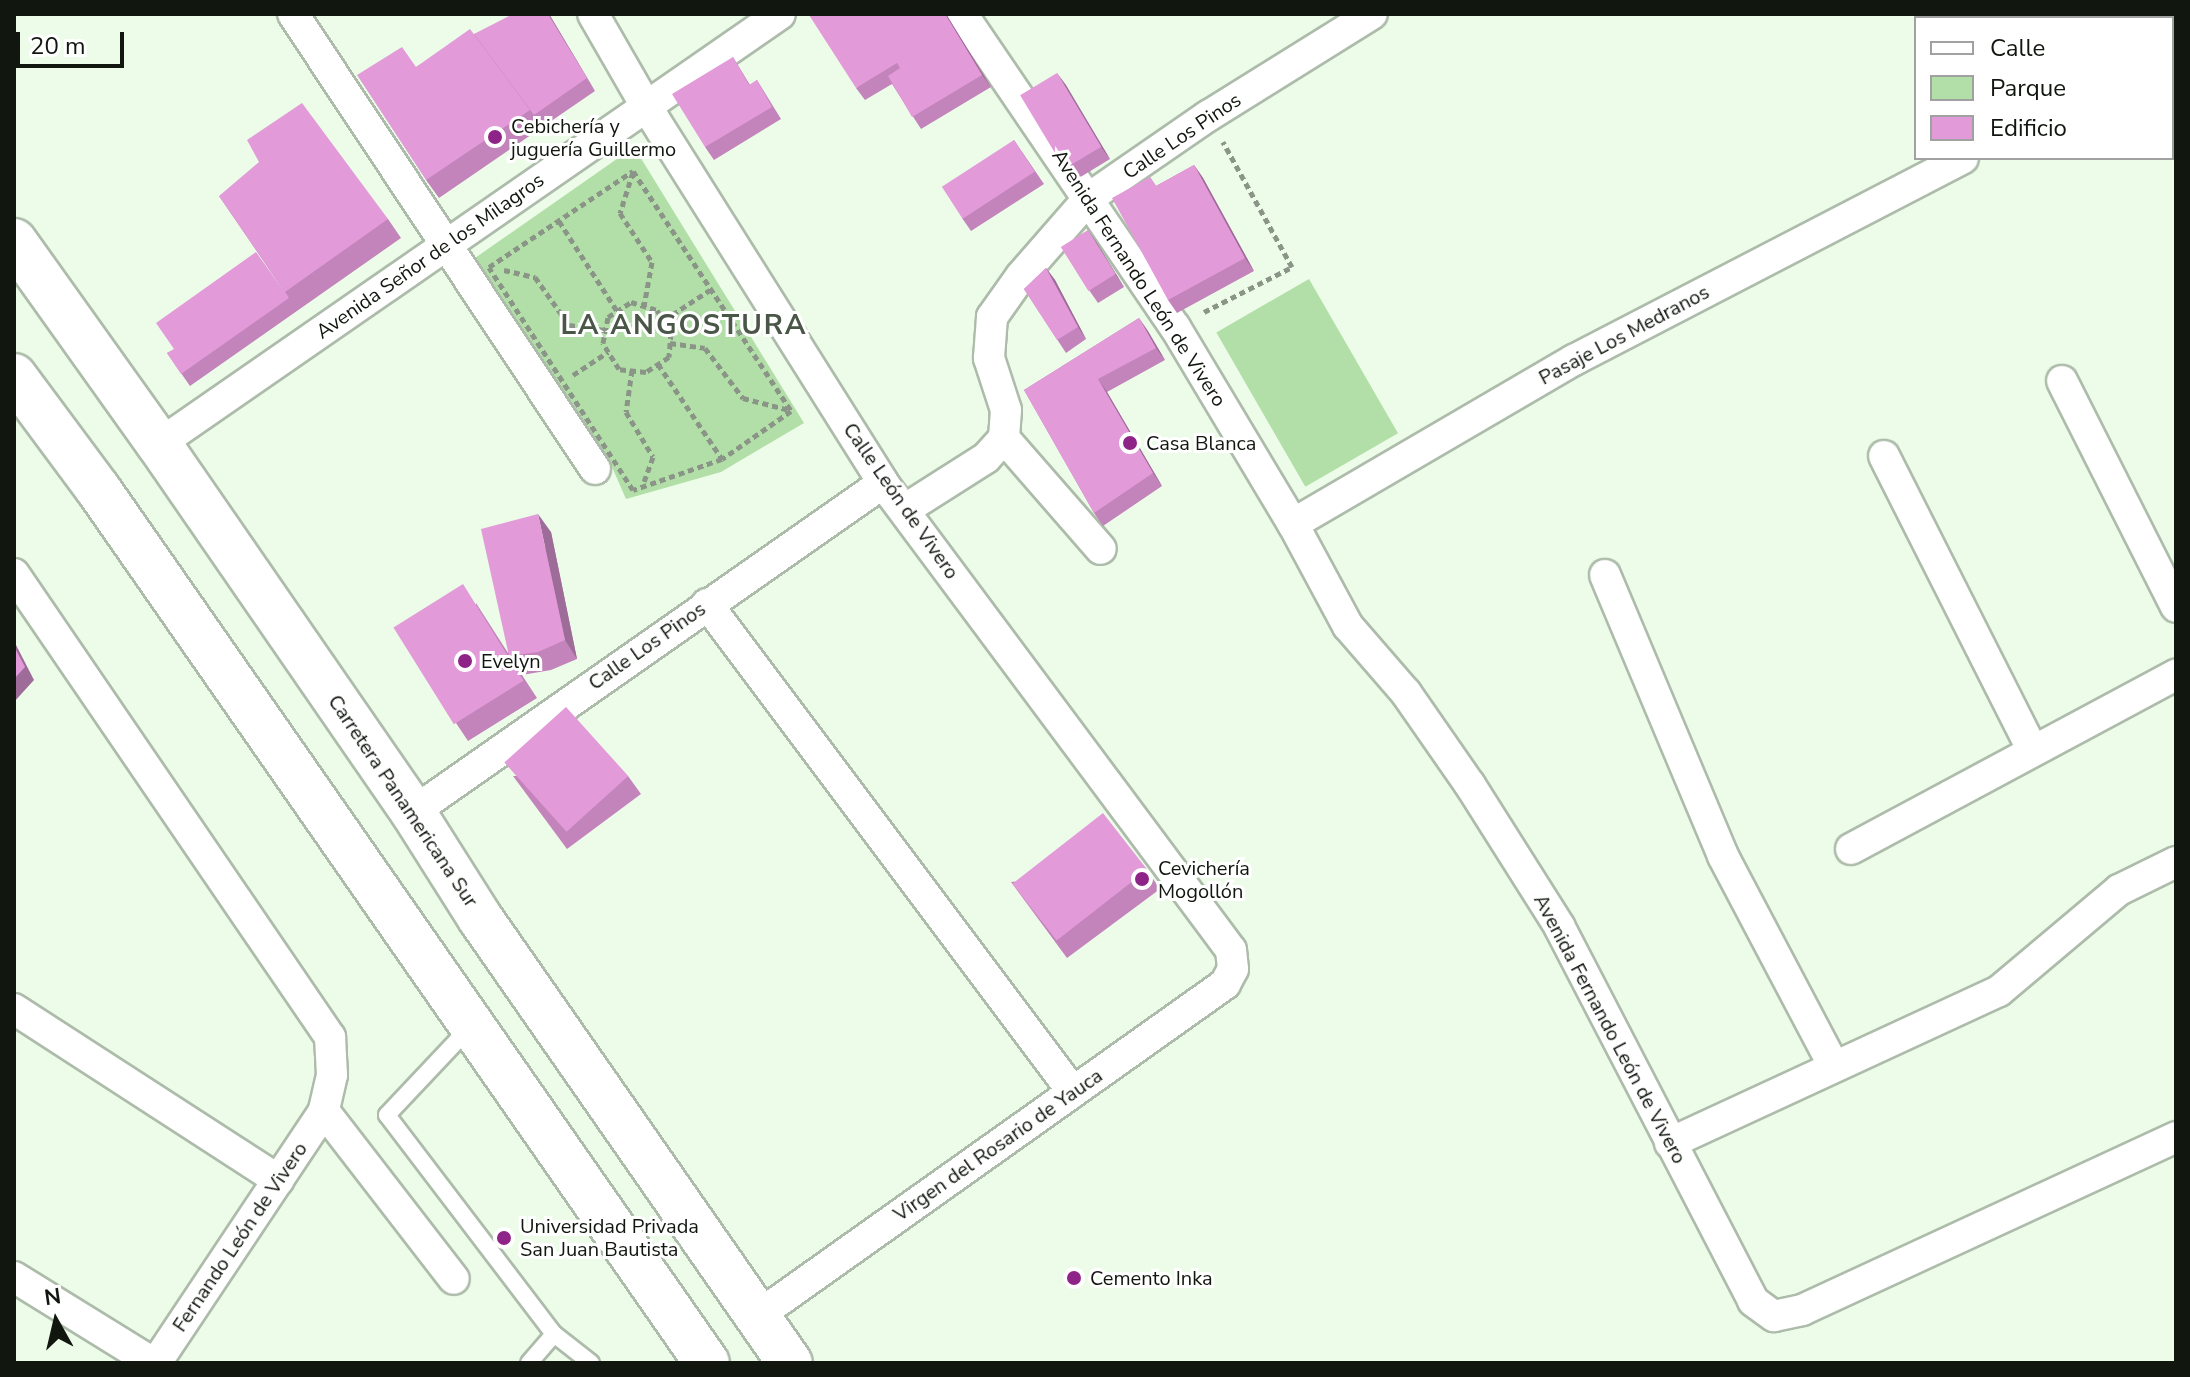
<!DOCTYPE html>
<meta charset="utf-8">
<style>
body{margin:0}
#map{position:relative;width:2190px;height:1377px;overflow:hidden;background:#edfce9;font-family:"Nunito Sans",sans-serif}
div>[style]{position:absolute}
.green>*{inset:0;background:#b2dfa7;transform-origin:0 0}
.path>*{height:5px;margin-top:-2.5px;transform-origin:0;background:repeating-linear-gradient(90deg,#8a9587 0 6px,transparent 0 10px)}
.roads{filter:drop-shadow(2px 0 #adbcaa) drop-shadow(-2px 0 #adbcaa) drop-shadow(0 2px #adbcaa) drop-shadow(0 -2px #adbcaa)}
.service>*{height:16px;margin:-8px;padding:0 8px;transform-origin:8px;border-radius:8px;background:#fff}
.minor>*{height:30px;margin:-15px;padding:0 15px;transform-origin:15px;border-radius:15px;background:#fff}
.trunk>*{height:44px;margin:-22px;padding:0 22px;transform-origin:22px;border-radius:22px;background:#fff}
.wall>*{inset:0;background:#c284bb}
.shaded-wall>*{inset:0;background:#9e6c98}
.building>*{inset:0;background:#e29ad9;transform-origin:0 0}
.dots>*{width:22px;height:22px;translate:-50% -50%;box-sizing:border-box;border:4px solid #fff;border-radius:50%}
span{translate:-50% -50%;white-space:nowrap;text-align:center;line-height:1.15;-webkit-text-stroke:6px #fff;paint-order:stroke}
.poi-label{font-size:20px;color:#11160f}
.left{translate:0 -50%;text-align:left}
.street-label{font-size:20px;color:#11160f}
.district-label{font-size:28px;color:#4a5647;font-weight:700;letter-spacing:2px}
.frame{position:absolute;inset:0;border:16px solid #11160f;pointer-events:none}
.legend{position:absolute;left:1914px;top:16px;width:260px;height:144px;box-sizing:border-box;background:#fff;border:2px solid #a0a29f;margin:0;padding:10px 14px;list-style:none;font-size:24px;color:#11160f}
.legend li{display:flex;align-items:center;gap:16px;height:40px}
.legend b{width:40px;border:2px solid #a0a29f}
.north{position:absolute;left:16px;top:1281px;width:80px;height:80px;-webkit-text-stroke:6px #fff;paint-order:stroke;rotate:352deg;font-size:22px;font-weight:700;line-height:32px;text-align:center;color:#11160f}
.north::after{content:'';display:block;margin:auto;width:28px;height:36px;background:#11160f;clip-path:polygon(50% 0,100% 100%,50% 72%,0 100%)}
.scale{position:absolute;left:16px;top:32px;width:108px;height:36px;box-sizing:border-box;border:4px solid #11160f;border-top:0;padding-left:10px;font-size:24px;line-height:28px;white-space:nowrap;color:#11160f;-webkit-text-stroke:6px #fff;paint-order:stroke}
</style>
<div id="map">
<div class="green">
<i style="clip-path:polygon(634px 147px,804px 423px,721px 472px,626px 499px,612px 467px,475px 258px)"></i>
<i style="left:1309px;top:279px;width:178px;height:107px;rotate:60deg"></i>
</div>
<div class="path">
<i style="left:633px;top:171px;width:287px;rotate:56.6deg"></i>
<i style="left:791px;top:411px;width:84px;rotate:145.2deg"></i>
<i style="left:722px;top:459px;width:94px;rotate:160.8deg"></i>
<i style="left:633px;top:490px;width:265px;rotate:-122.9deg"></i>
<i style="left:489px;top:267px;width:173px;rotate:-33.7deg"></i>
<i style="left:633px;top:172px;width:43px;rotate:107.6deg"></i>
<i style="left:620px;top:213px;width:59px;rotate:56.9deg"></i>
<i style="left:652px;top:262px;width:45px;rotate:100.3deg"></i>
<i style="left:559px;top:221px;width:107px;rotate:57.2deg"></i>
<i style="left:504px;top:270px;width:32px;rotate:13deg"></i>
<i style="left:535px;top:277px;width:59px;rotate:54.7deg"></i>
<i style="left:569px;top:325px;width:36px;rotate:8deg"></i>
<i style="left:631px;top:302px;width:27px;rotate:17deg"></i>
<i style="left:657px;top:310px;width:27px;rotate:59deg"></i>
<i style="left:671px;top:333px;width:24px;rotate:95deg"></i>
<i style="left:669px;top:357px;width:27px;rotate:147deg"></i>
<i style="left:646px;top:372px;width:27px;rotate:-174deg"></i>
<i style="left:619px;top:369px;width:31px;rotate:-122deg"></i>
<i style="left:603px;top:343px;width:26px;rotate:-79deg"></i>
<i style="left:608px;top:317px;width:27px;rotate:-33deg"></i>
<i style="left:1204px;top:312px;width:99px;rotate:-27.1deg"></i>
<i style="left:1292px;top:267px;width:143px;rotate:-118.9deg"></i>
<i style="left:664px;top:320px;width:55px;rotate:-33.1deg"></i>
<i style="left:670px;top:343px;width:35px;rotate:8deg"></i>
<i style="left:705px;top:348px;width:63px;rotate:52.8deg"></i>
<i style="left:743px;top:398px;width:48px;rotate:14.6deg"></i>
<i style="left:658px;top:364px;width:115px;rotate:56deg"></i>
<i style="left:632px;top:370px;width:42px;rotate:98.1deg"></i>
<i style="left:626px;top:412px;width:52px;rotate:59deg"></i>
<i style="left:653px;top:457px;width:32px;rotate:110deg"></i>
<i style="left:573px;top:375px;width:42px;rotate:-33.3deg"></i>
</div>
<div class="roads">
<div class="service">
<i style="left:470px;top:1027px;width:121px;rotate:133.3deg"></i>
<i style="left:387px;top:1115px;width:275px;rotate:52.7deg"></i>
<i style="left:554px;top:1334px;width:47px;rotate:38.1deg"></i>
<i style="left:529px;top:1363px;width:38px;rotate:-49deg"></i>
</div>
<div class="minor">
<i style="left:293px;top:14px;width:546px;rotate:56.43deg"></i>
<i style="left:593px;top:14px;width:106px;rotate:60.1deg"></i>
<i style="left:646px;top:106px;width:445px;rotate:57.8deg"></i>
<i style="left:883px;top:483px;width:582px;rotate:53.31deg"></i>
<i style="left:1231px;top:950px;width:19px;rotate:84deg"></i>
<i style="left:1233px;top:969px;width:17px;rotate:118deg"></i>
<i style="left:1225px;top:984px;width:575px;rotate:144.62deg"></i>
<i style="left:962px;top:14px;width:379px;rotate:55.8deg"></i>
<i style="left:1175px;top:327px;width:230px;rotate:59.1deg"></i>
<i style="left:1293px;top:524px;width:116px;rotate:61.7deg"></i>
<i style="left:1348px;top:626px;width:89px;rotate:49.1deg"></i>
<i style="left:1406px;top:693px;width:112px;rotate:55.2deg"></i>
<i style="left:1470px;top:785px;width:167px;rotate:57.7deg"></i>
<i style="left:1559px;top:926px;width:422px;rotate:62.6deg"></i>
<i style="left:1753px;top:1301px;width:26px;rotate:36deg"></i>
<i style="left:1774px;top:1316px;width:29px;rotate:-12deg"></i>
<i style="left:1802px;top:1310px;width:412px;rotate:-24.8deg"></i>
<i style="left:2172px;top:52px;width:4px;rotate:-27deg"></i>
<i style="left:2062px;top:381px;width:253px;rotate:63.2deg"></i>
<i style="left:1004px;top:438px;width:147px;rotate:48.9deg"></i>
<i style="left:159px;top:444px;width:755px;rotate:-34.7deg"></i>
<i style="left:1884px;top:456px;width:330px;rotate:63.2deg"></i>
<i style="left:904px;top:510px;width:97px;rotate:-32.4deg"></i>
<i style="left:986px;top:458px;width:27px;rotate:-48deg"></i>
<i style="left:1004px;top:438px;width:28px;rotate:-86deg"></i>
<i style="left:1006px;top:410px;width:55px;rotate:-108.1deg"></i>
<i style="left:989px;top:358px;width:41px;rotate:-85.8deg"></i>
<i style="left:992px;top:317px;width:50px;rotate:-54.7deg"></i>
<i style="left:1021px;top:276px;width:103px;rotate:-48.9deg"></i>
<i style="left:1089px;top:198px;width:145px;rotate:-34.6deg"></i>
<i style="left:1208px;top:116px;width:193px;rotate:-31.9deg"></i>
<i style="left:1293px;top:524px;width:325px;rotate:-30.3deg"></i>
<i style="left:1574px;top:360px;width:438px;rotate:-27.4deg"></i>
<i style="left:14px;top:574px;width:561px;rotate:55.69deg"></i>
<i style="left:330px;top:1037px;width:38px;rotate:87deg"></i>
<i style="left:332px;top:1075px;width:37px;rotate:103deg"></i>
<i style="left:324px;top:1111px;width:303px;rotate:123.7deg"></i>
<i style="left:1605px;top:575px;width:305px;rotate:67.2deg"></i>
<i style="left:1723px;top:856px;width:236px;rotate:62.2deg"></i>
<i style="left:707px;top:604px;width:610px;rotate:53.13deg"></i>
<i style="left:413px;top:812px;width:574px;rotate:-34.99deg"></i>
<i style="left:1851px;top:849px;width:369px;rotate:-28.2deg"></i>
<i style="left:14px;top:1009px;width:315px;rotate:32.9deg"></i>
<i style="left:324px;top:1111px;width:212px;rotate:52.3deg"></i>
<i style="left:1670px;top:1143px;width:362px;rotate:-24.8deg"></i>
<i style="left:1999px;top:991px;width:157px;rotate:-40.1deg"></i>
<i style="left:2119px;top:890px;width:64px;rotate:-26.2deg"></i>
<i style="left:14px;top:1277px;width:163px;rotate:31.7deg"></i>
</div>
<div class="trunk">
<i style="left:14px;top:241px;width:249px;rotate:54.5deg"></i>
<i style="left:159px;top:444px;width:447px;rotate:55.4deg"></i>
<i style="left:413px;top:812px;width:125px;rotate:57.7deg"></i>
<i style="left:480px;top:918px;width:542px;rotate:55.14deg"></i>
<i style="left:14px;top:376px;width:141px;rotate:53.4deg"></i>
<i style="left:98px;top:489px;width:1065px;rotate:55.13deg"></i>
</div>
</div>
<div class="wall">
<i style="clip-path:polygon(549px 14px,595px 91px,439px 198px,426px 180px,416px 67px,474px 34px)"></i>
<i style="clip-path:polygon(946px 14px,991px 87px,921px 129px,892px 84px,865px 100px,856px 88px)"></i>
<i style="clip-path:polygon(733px 57px,750px 85px,757px 80px,781px 119px,714px 160px,705px 147px)"></i>
<i style="clip-path:polygon(1057px 73px,1110px 159px,1074px 181px,1065px 169px)"></i>
<i style="clip-path:polygon(1014px 140px,1044px 184px,971px 231px,962px 218px)"></i>
<i style="clip-path:polygon(1194px 165px,1203px 178px,1254px 271px,1177px 313px,1168px 300px,1150px 177px,1156px 186px)"></i>
<i style="clip-path:polygon(219px 196px,388px 219px,401px 238px,190px 386px,167px 353px,288px 297px)"></i>
<i style="clip-path:polygon(1088px 230px,1124px 287px,1098px 303px,1089px 290px)"></i>
<i style="clip-path:polygon(1046px 268px,1055px 280px,1086px 339px,1066px 353px,1024px 289px)"></i>
<i style="clip-path:polygon(1139px 318px,1165px 360px,1107px 392px,1162px 486px,1103px 526px,1094px 513px,1024px 390px)"></i>
<i style="clip-path:polygon(551px 532px,577px 659px,551px 670px,522px 675px,537px 698px,468px 741px,456px 723px,476px 603px,508px 653px)"></i>
<i style="clip-path:polygon(513px 776px,628px 776px,641px 794px,567px 849px)"></i>
<i style="clip-path:polygon(1147px 870px,1160px 889px,1067px 958px,1011px 882px)"></i>
</div>
<div class="shaded-wall">
<i style="clip-path:polygon(548px 14px,549px 14px,595px 91px,587px 78px)"></i>
<i style="clip-path:polygon(945px 14px,946px 14px,991px 87px,982px 75px)"></i>
<i style="clip-path:polygon(1057px 73px,1066px 85px,1110px 159px,1101px 147px)"></i>
<i style="clip-path:polygon(1194px 165px,1203px 178px,1254px 271px,1245px 258px)"></i>
<i style="clip-path:polygon(1088px 230px,1097px 243px,1124px 287px,1115px 274px)"></i>
<i style="clip-path:polygon(1046px 268px,1055px 280px,1086px 339px,1078px 327px)"></i>
<i style="clip-path:polygon(1139px 318px,1148px 331px,1165px 360px,1156px 348px)"></i>
<i style="clip-path:polygon(1098px 379px,1107px 392px,1162px 486px,1153px 473px)"></i>
<i style="clip-path:polygon(538px 514px,551px 532px,577px 659px,565px 640px)"></i>
<i style="clip-path:polygon(14px 641px,34px 680px,14px 702px)"></i>
</div>
<div class="building">
<i style="clip-path:polygon(513px 14px,548px 14px,587px 78px,534px 115px,474px 34px)"></i>
<i style="clip-path:polygon(810px 14px,945px 14px,982px 75px,912px 117px,888px 76px,900px 68px,897px 63px,856px 88px,809px 15px)"></i>
<i style="clip-path:polygon(470px 29px,530px 110px,426px 180px,357px 75px,402px 47px,416px 67px)"></i>
<i style="clip-path:polygon(733px 57px,749px 85px,757px 80px,772px 107px,705px 147px,672px 94px)"></i>
<i style="left:1057px;top:73px;width:86px;height:43px;rotate:59deg"></i>
<i style="clip-path:polygon(302px 103px,388px 219px,285px 292px,219px 196px,259px 162px,247px 140px)"></i>
<i style="left:1014px;top:140px;width:38px;height:86px;rotate:57deg"></i>
<i style="clip-path:polygon(1194px 165px,1245px 258px,1168px 300px,1112px 198px,1150px 177px,1156px 186px)"></i>
<i style="left:1088px;top:230px;width:52px;height:32px;rotate:58deg"></i>
<i style="clip-path:polygon(256px 252px,289px 298px,181px 374px,167px 353px,174px 349px,156px 323px)"></i>
<i style="clip-path:polygon(1046px 268px,1078px 327px,1057px 340px,1024px 289px)"></i>
<i style="clip-path:polygon(1139px 318px,1156px 348px,1098px 379px,1153px 473px,1094px 513px,1024px 390px)"></i>
<i style="clip-path:polygon(538px 514px,565px 640px,538px 652px,509px 656px,481px 529px)"></i>
<i style="left:463px;top:584px;width:114px;height:82px;rotate:58deg"></i>
<i style="clip-path:polygon(14px 646px,25px 667px,14px 679px)"></i>
<i style="left:566px;top:707px;width:93px;height:83px;rotate:48deg"></i>
<i style="left:1103px;top:813px;width:72px;height:115px;rotate:52deg"></i>
</div>
<div class="dots">
<i style="left:495px;top:137px;background:#8f2488"></i>
<i style="left:1130px;top:443px;background:#8f2488"></i>
<i style="left:465px;top:661px;background:#8f2488"></i>
<i style="left:1142px;top:879px;background:#8f2488"></i>
<i style="left:504px;top:1238px;background:#8f2488"></i>
<i style="left:1074px;top:1278px;background:#8f2488"></i>
</div>
<div class="poi-label">
<span class="left" style="left:511px;top:138px">Cebichería y<br>juguería Guillermo</span>
<span class="left" style="left:1146px;top:443px">Casa Blanca</span>
<span class="left" style="left:481px;top:661px">Evelyn</span>
<span class="left" style="left:1158px;top:880px">Cevichería<br>Mogollón</span>
<span class="left" style="left:520px;top:1238px">Universidad Privada<br>San Juan Bautista</span>
<span class="left" style="left:1090px;top:1278px">Cemento Inka</span>
</div>
<div class="street-label">
<span style="left:1182px;top:136px;rotate:-34deg">Calle Los Pinos</span>
<span style="left:430px;top:256px;rotate:-35deg">Avenida Señor de los Milagros</span>
<span style="left:1139px;top:278px;rotate:57deg">Avenida Fernando León de Vivero</span>
<span style="left:1624px;top:335px;rotate:-28deg">Pasaje Los Medranos</span>
<span style="left:901px;top:501px;rotate:55deg">Calle León de Vivero</span>
<span style="left:647px;top:646px;rotate:-35deg">Calle Los Pinos</span>
<span style="left:403px;top:801px;rotate:56deg">Carretera Panamericana Sur</span>
<span style="left:1610px;top:1029px;rotate:62deg">Avenida Fernando León de Vivero</span>
<span style="left:998px;top:1145px;rotate:-35deg">Virgen del Rosario de Yauca</span>
<span style="left:240px;top:1237px;rotate:-56deg">Fernando León de Vivero</span>
</div>
<div class="district-label">
<span style="left:684px;top:325px">LA ANGOSTURA</span>
</div>
<div class="frame"></div>
<ul class="legend">
<li><b style="height:10px;background:#fff"></b>Calle</li>
<li><b style="height:22px;background:#b2dfa7"></b>Parque</li>
<li><b style="height:22px;background:#e29ad9"></b>Edificio</li>
</ul>
<div class="north">N</div>
<div class="scale">20 m</div>
</div>
